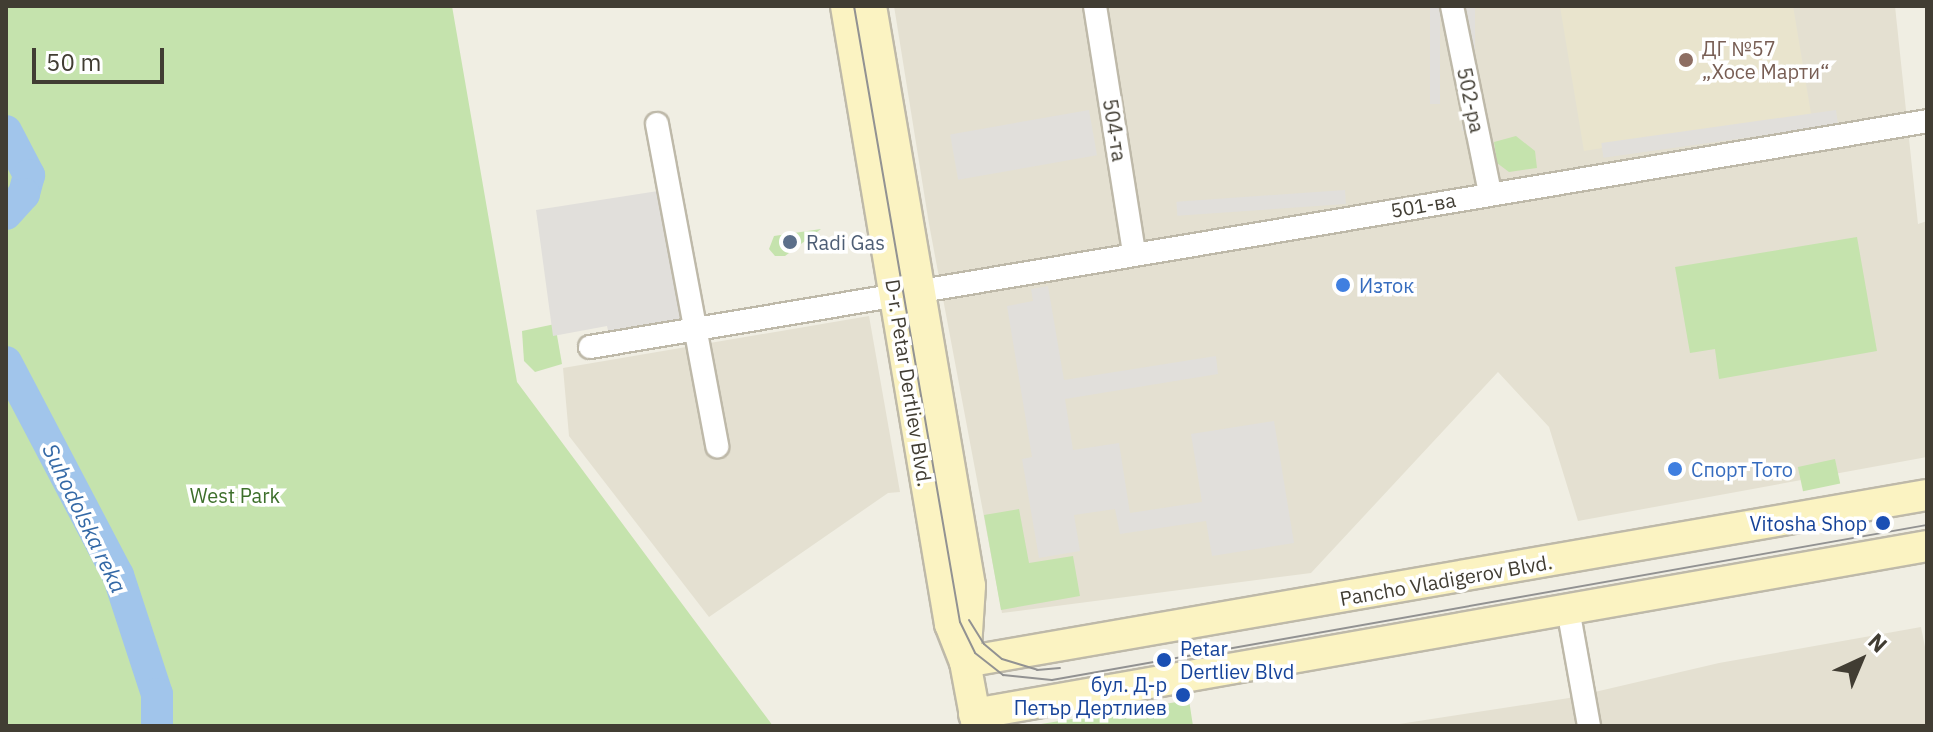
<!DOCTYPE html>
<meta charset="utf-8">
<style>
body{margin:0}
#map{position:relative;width:1933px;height:732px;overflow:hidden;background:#f0eee3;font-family:"IBM Plex Sans",sans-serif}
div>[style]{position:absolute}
.residential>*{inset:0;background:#e4e0d1}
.education>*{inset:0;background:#e9e4cd}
.green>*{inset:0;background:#c5e3ad;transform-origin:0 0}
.parking>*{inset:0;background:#e1dfdb;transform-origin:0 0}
.river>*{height:32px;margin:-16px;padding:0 16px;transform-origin:16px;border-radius:16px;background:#a1c5eb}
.roads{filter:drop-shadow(2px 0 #beb9a9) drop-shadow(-2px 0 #beb9a9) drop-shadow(0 2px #beb9a9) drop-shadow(0 -2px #beb9a9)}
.minor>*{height:22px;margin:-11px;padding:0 11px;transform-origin:11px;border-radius:11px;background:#fff}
.secondary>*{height:30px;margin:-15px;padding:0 15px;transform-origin:15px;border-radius:15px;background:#fbf3c2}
.tram>*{height:2px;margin:-1px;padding:0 1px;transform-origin:1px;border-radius:1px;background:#929292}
.dots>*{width:22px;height:22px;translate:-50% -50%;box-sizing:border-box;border:4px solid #fff;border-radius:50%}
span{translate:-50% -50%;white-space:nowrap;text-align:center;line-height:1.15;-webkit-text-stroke:7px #fff;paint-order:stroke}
.education-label{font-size:20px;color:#785e54}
.left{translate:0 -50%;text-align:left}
.street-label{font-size:20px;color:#413d33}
.service-label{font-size:20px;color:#4e5e75}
.shop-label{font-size:20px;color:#366cbe}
.park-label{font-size:20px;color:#3d6f2b}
.transit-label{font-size:20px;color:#164399}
.right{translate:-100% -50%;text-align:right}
.water-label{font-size:22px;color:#3469a6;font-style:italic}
.frame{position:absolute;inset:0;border:8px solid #413d33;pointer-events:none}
.north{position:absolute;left:1821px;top:620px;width:80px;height:80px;-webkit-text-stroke:6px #fff;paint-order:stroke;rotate:44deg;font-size:22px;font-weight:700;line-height:32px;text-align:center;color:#413d33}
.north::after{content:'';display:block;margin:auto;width:28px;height:36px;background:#413d33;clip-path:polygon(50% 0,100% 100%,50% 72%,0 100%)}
.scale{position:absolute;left:32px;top:48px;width:132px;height:36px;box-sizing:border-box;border:4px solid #413d33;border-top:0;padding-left:10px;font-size:24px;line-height:28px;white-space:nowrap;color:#413d33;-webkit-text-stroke:6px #fff;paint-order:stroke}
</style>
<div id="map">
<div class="residential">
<i style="clip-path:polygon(894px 6px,1895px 6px,1918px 224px,1927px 221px,1927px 457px,1578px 521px,1549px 427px,1498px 372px,1311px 573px,1002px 613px,929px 224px)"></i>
<i style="clip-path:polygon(869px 316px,900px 492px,888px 493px,709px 617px,569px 436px,563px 368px)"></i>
<i style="clip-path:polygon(1921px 627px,1927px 657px,1927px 726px,1386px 726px,1569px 698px,1719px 663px)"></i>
</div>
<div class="education">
<i style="clip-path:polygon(1560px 6px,1793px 6px,1811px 114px,1584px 151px)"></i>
</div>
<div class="green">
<i style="clip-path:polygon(6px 6px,452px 6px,517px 382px,773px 726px,6px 726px)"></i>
<i style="clip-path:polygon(1516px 136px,1535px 151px,1537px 168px,1509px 172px,1497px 163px,1494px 142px)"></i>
<i style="clip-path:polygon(821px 229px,785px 256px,775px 256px,769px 249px,774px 236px)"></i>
<i style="clip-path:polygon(1857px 237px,1877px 351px,1719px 379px,1715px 349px,1690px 353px,1675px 267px)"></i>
<i style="clip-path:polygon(555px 324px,562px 364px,535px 372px,524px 361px,522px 331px)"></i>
<i style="left:1835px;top:459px;width:25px;height:38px;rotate:78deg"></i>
<i style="clip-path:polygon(1019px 509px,1029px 563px,1073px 556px,1080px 596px,1001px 610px,984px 515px)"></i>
<i style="clip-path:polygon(1189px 700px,1193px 726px,1034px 726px,1035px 725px)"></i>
</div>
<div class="parking">
<i style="left:1430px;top:6px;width:10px;height:98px"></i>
<i style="left:1462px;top:6px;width:13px;height:125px"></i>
<i style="left:1089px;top:110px;width:46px;height:141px;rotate:80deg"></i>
<i style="left:1836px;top:110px;width:15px;height:237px;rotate:82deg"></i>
<i style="left:1345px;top:190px;width:14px;height:169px;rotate:86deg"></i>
<i style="clip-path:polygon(658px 191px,682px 321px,609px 335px,607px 326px,553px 336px,536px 210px)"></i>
<i style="clip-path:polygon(1048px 286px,1064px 380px,1216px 356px,1218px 374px,1065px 399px,1073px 450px,1119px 443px,1130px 513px,1202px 502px,1191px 434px,1274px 421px,1294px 543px,1212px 556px,1206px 521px,1120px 534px,1115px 509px,1074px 515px,1080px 551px,1039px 558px,1022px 459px,1032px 457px,1007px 306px,1033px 301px,1031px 289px)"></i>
</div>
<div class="river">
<i style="left:6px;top:131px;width:50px;rotate:62.4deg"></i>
<i style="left:29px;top:175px;width:20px;rotate:105deg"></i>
<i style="left:24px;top:194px;width:27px;rotate:132deg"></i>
<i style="left:6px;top:362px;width:241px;rotate:62.3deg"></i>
<i style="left:118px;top:575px;width:125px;rotate:71.9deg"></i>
<i style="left:157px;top:694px;width:32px;rotate:90deg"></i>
</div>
<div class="roads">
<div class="minor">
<i style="left:1095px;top:6px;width:250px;rotate:81deg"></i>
<i style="left:1452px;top:6px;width:191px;rotate:78.5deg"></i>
<i style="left:657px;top:124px;width:328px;rotate:79.4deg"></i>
<i style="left:590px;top:347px;width:1356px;rotate:-9.59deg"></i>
<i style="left:1568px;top:609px;width:119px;rotate:79.8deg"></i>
</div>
<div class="secondary">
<i style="left:846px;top:6px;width:627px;rotate:80.45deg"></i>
<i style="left:950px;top:624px;width:41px;rotate:68.5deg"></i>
<i style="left:965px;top:662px;width:65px;rotate:79.4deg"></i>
<i style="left:871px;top:6px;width:588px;rotate:80.31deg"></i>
<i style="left:970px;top:586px;width:62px;rotate:93.7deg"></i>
<i style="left:965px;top:662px;width:976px;rotate:-9.85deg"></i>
<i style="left:974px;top:714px;width:968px;rotate:-10deg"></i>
</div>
</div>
<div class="tram">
<i style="left:854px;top:6px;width:625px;rotate:80.24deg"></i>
<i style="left:960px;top:622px;width:34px;rotate:64deg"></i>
<i style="left:975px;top:653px;width:36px;rotate:38deg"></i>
<i style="left:1003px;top:675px;width:49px;rotate:5.8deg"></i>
<i style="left:1052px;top:680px;width:889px;rotate:-10.05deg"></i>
<i style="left:969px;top:620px;width:28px;rotate:58deg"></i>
<i style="left:984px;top:644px;width:23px;rotate:40deg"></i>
<i style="left:1002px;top:659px;width:37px;rotate:17deg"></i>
<i style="left:1037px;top:670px;width:23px;rotate:-5deg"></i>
</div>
<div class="dots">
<i style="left:1686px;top:60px;background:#8d6e63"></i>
<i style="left:790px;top:242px;background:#5c6f8a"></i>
<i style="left:1343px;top:285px;background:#3f7fe0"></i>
<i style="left:1675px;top:469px;background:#3f7fe0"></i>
<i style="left:1883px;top:523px;background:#1a4fb4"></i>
<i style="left:1164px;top:660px;background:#1a4fb4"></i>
<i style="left:1183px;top:695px;background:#1a4fb4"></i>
</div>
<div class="education-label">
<span class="left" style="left:1702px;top:60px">ДГ №57<br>„Хосе Марти“</span>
</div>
<div class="street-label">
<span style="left:1471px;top:100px;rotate:78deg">502-ра</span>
<span style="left:1115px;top:130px;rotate:81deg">504-та</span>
<span style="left:1423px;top:205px;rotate:-10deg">501-ва</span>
<span style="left:909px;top:383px;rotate:81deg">D-r. Petar Dertliev Blvd.</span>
<span style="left:1446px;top:580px;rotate:-10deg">Pancho Vladigerov Blvd.</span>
</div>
<div class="service-label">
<span class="left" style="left:806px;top:242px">Radi Gas</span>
</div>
<div class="shop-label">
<span class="left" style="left:1359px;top:285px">Изток</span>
<span class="left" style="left:1691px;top:469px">Спорт Тото</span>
</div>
<div class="park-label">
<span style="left:235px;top:495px">West Park</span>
</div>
<div class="transit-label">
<span class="right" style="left:1867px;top:523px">Vitosha Shop</span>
<span class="left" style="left:1180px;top:660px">Petar<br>Dertliev Blvd</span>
<span class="right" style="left:1167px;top:696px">бул. Д-р<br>Петър Дертлиев</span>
</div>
<div class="water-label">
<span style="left:85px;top:518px;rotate:64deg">Suhodolska reka</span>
</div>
<div class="frame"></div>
<div class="north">N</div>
<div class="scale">50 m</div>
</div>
